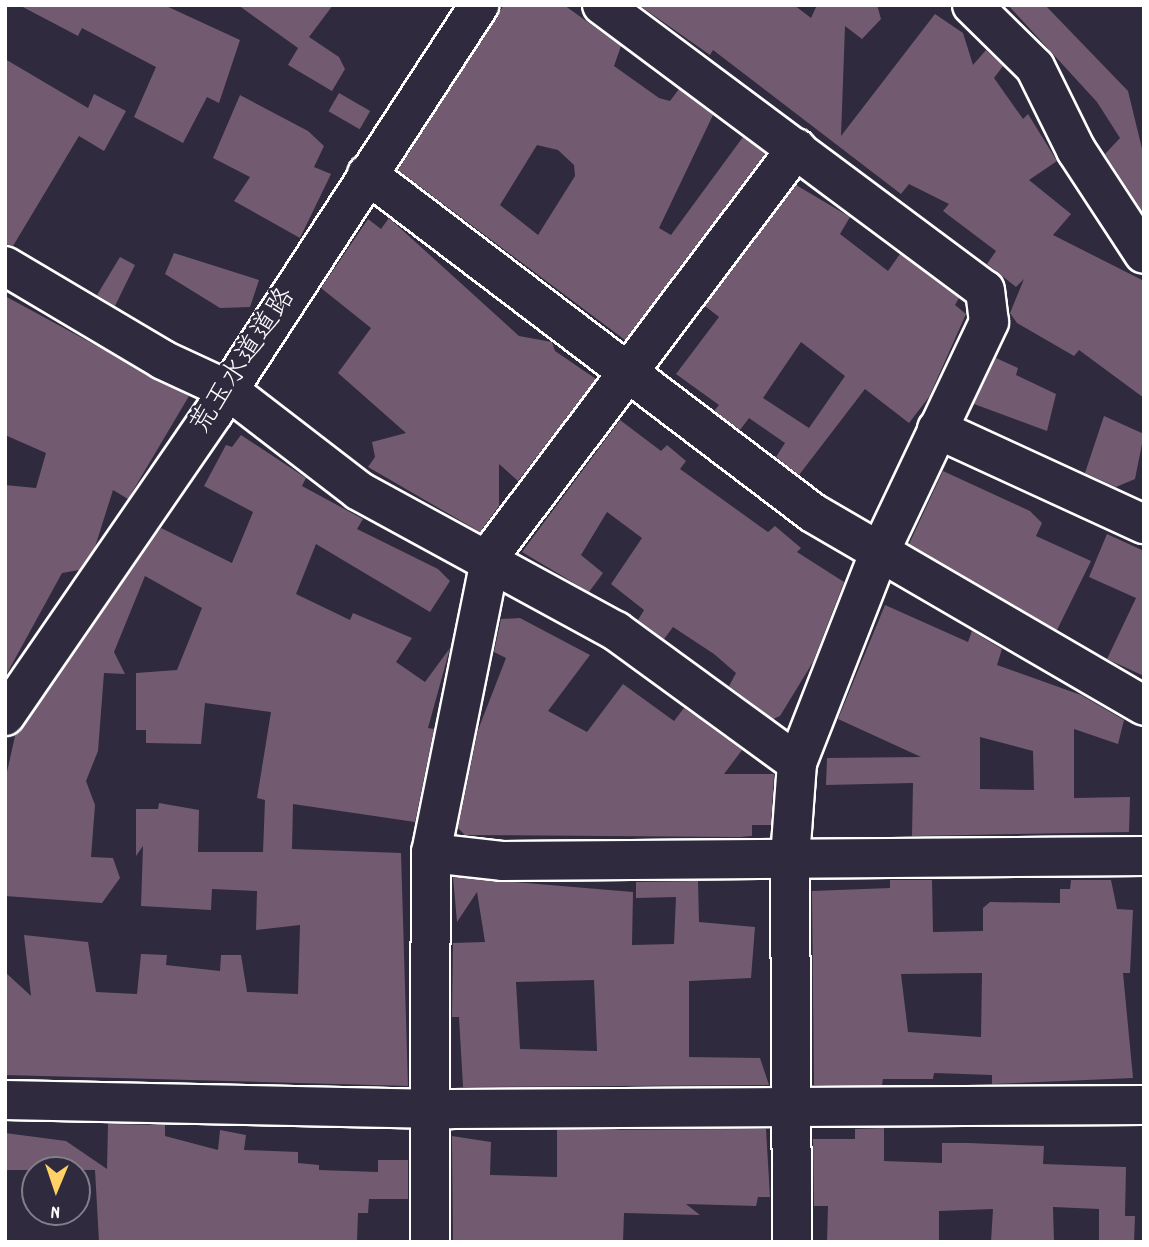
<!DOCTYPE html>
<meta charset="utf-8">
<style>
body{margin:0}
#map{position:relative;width:1149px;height:1247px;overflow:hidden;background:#2f2a3d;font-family:Dekko,"Klee One",sans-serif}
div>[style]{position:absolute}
.building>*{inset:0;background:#725b70;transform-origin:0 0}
.roads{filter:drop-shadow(2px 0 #fff) drop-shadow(-2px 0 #fff) drop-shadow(0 2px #fff) drop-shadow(0 -2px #fff)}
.minor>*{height:38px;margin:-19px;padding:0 19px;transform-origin:19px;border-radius:19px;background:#2f2a3d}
.major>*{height:38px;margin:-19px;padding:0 19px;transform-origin:19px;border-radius:19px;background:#2f2a3d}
span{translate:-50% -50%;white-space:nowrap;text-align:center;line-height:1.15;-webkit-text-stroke:5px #2f2a3d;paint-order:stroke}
.street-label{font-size:28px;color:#fff}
.frame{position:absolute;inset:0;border:7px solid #fff;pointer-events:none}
.north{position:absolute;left:21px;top:1156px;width:70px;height:70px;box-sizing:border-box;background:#2f2a3d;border:2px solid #827f8b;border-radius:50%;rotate:182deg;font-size:19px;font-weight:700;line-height:28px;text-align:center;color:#fff}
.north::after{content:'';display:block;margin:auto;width:24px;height:32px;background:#ffd166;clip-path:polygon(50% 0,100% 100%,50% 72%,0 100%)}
</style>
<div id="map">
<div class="building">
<i style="clip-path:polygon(19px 5px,164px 5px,240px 40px,219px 103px,207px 97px,183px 143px,134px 117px,156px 67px,82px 28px,78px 36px)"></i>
<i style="clip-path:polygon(238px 5px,333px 5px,309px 37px,339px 57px,345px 69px,332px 91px,288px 65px,298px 48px)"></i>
<i style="clip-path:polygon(evenodd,504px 5px,564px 5px,621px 46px,614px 66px,659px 98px,670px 101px,679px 89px,713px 115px,659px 228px,671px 235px,743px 137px,765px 154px,625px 340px,398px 170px,504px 5px,537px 145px,558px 150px,574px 165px,575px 176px,538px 235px,500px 205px,537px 145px)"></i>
<i style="clip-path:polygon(639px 5px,794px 5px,811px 18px,817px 5px,877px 5px,881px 19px,862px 39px,845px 26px,841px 136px,935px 14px,963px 33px,973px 65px,986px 50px,1003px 66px,994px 78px,1023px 119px,1028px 114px,1057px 161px,1029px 180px,1071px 214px,1053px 235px,1144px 281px,1144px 398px,1079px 350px,1074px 356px,1017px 323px,1010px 313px,1024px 279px,1016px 287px,987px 264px,996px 251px,943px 211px,949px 204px,909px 184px,901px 194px,713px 50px,710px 55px)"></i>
<i style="clip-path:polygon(1008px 5px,1045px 5px,1128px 91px,1144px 157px,1144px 214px,1105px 154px,1120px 138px,1097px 102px)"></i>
<i style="clip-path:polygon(5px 59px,88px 108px,94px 94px,126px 111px,104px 151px,79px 136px,13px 246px,5px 244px)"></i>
<i style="left:339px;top:93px;width:36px;height:21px;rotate:30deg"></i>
<i style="clip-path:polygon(240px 95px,308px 131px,324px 146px,314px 167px,331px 174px,300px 238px,234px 201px,250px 177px,213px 158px)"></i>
<i style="clip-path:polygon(evenodd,796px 185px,850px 217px,840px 234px,888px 271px,900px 254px,959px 298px,955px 305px,966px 314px,929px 397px,909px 423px,865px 389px,799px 475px,776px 457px,785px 443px,749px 418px,740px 430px,714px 411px,719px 405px,676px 374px,719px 317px,705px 306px,796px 185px,801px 342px,845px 376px,809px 428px,763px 398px,801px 342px)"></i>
<i style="clip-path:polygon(389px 218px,519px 336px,552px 342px,555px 351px,596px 379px,518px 481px,499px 464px,499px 506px,480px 532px,368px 467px,375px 457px,372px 442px,406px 433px,338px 373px,371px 328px,321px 288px,368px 219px,381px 229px)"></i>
<i style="clip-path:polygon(174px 253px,259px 280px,250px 307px,220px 308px,165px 274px)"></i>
<i style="clip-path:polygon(120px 257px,135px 265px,115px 306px,97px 295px)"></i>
<i style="clip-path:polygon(5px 296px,189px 396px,128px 499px,113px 490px,95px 547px,79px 570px,62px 573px,5px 677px,5px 485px,36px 488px,46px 453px,5px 435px)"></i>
<i style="clip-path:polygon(996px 358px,1018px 368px,1016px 375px,1056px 394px,1047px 431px,974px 404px)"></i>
<i style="clip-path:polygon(1104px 416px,1144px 434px,1135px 479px,1116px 487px,1085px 473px)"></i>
<i style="clip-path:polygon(620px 420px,661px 451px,667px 445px,686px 461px,680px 469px,768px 532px,775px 526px,801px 548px,797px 552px,844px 582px,813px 662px,780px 716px,773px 719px,729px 686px,736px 673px,714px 654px,673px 627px,664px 639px,638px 620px,644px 610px,611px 584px,642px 538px,607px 512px,581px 555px,603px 573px,589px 592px,522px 552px)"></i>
<i style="clip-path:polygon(241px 435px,306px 478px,302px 486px,363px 519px,357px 529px,438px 569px,450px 581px,430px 612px,316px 544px,296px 594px,350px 620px,353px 613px,412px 638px,396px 662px,425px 682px,450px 648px,428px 728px,434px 729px,415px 822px,293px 804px,292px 849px,401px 853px,408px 1086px,5px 1075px,5px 972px,31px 996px,24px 935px,88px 942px,96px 992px,137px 994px,141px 954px,167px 955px,166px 965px,220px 971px,221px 955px,241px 955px,247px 992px,298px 994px,300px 925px,256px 930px,257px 891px,212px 889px,211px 910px,141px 906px,143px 846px,136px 856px,136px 809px,158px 809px,159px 803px,199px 810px,198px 852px,263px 852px,265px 800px,257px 798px,271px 712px,205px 703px,201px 744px,146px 743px,146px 730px,136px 730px,136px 673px,177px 670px,202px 608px,145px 576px,114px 652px,125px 674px,104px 673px,98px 751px,86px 781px,95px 805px,91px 857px,113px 858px,120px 878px,102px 903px,5px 896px,5px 781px,15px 736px,161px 528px,232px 563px,253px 512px,204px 486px,226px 445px,232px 447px)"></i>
<i style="clip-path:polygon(943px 471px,1030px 511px,1042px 523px,1036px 536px,1091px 561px,1057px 630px,909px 544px)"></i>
<i style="clip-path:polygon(1107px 534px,1144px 551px,1144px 676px,1107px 659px,1136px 598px,1089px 577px)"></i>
<i style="clip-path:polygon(evenodd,885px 605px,968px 642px,972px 631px,1002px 649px,997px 665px,1081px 695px,1124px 720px,1118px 744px,1074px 729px,1074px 798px,1130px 797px,1129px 832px,912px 836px,913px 783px,826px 785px,827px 758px,921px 757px,838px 719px,885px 605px,980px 737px,1033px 751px,1034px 790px,980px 789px,980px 737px)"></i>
<i style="clip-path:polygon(520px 618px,590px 655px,548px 711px,587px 732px,623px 684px,674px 721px,684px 708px,742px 750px,724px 774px,774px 774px,771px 825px,752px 825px,752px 836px,740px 837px,465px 835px,458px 828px,478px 730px,506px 658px,494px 652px,501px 619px)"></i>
<i style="clip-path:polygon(evenodd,453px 877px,633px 892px,632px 945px,674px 944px,676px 897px,636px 898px,636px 882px,698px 881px,699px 922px,755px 927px,751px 978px,689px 981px,689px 1057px,760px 1058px,769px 1085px,463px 1087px,459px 1017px,452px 1017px,453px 943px,485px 942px,477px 892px,457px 922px,453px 877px,594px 980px,597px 1051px,520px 1049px,516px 982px,594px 980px)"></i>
<i style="clip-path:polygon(evenodd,890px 880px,932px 880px,933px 932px,983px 931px,983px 908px,990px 902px,1060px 903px,1060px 889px,1070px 889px,1071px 880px,1111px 880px,1117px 909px,1133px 910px,1130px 973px,1123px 973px,1133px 1078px,992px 1084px,992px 1075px,934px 1073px,933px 1079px,883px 1079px,882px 1085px,814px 1085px,812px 891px,890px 888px,890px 880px,982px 973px,981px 1037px,908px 1032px,901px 974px,982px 973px)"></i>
<i style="clip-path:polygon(108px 1124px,165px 1125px,165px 1136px,218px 1150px,220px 1130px,246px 1135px,244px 1150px,298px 1152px,298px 1163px,319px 1165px,319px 1170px,378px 1172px,378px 1160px,408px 1160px,408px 1199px,369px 1199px,368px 1213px,358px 1213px,357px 1242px,99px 1242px,95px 1170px,5px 1170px,5px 1133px,66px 1141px,107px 1169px)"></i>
<i style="clip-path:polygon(884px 1128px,884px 1161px,942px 1163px,942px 1143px,969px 1143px,1044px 1146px,1043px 1164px,1126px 1167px,1125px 1216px,1135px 1216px,1134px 1242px,1099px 1242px,1099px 1209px,1053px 1207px,1054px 1242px,991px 1242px,993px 1209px,939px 1211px,939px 1242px,827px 1242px,828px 1206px,814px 1206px,813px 1139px,855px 1139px,855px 1129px)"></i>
<i style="clip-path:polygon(766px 1129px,770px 1197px,758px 1197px,756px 1206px,686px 1204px,700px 1215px,624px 1213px,623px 1242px,453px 1242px,452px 1136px,491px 1142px,490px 1175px,557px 1177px,557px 1130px)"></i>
</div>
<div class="roads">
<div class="minor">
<i style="left:602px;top:5px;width:477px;rotate:36.7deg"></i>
<i style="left:985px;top:290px;width:32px;rotate:83deg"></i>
<i style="left:989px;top:322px;width:259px;rotate:115.4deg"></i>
<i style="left:878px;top:556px;width:222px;rotate:111.4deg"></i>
<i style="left:797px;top:763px;width:96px;rotate:94.2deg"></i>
<i style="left:790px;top:859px;width:383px;rotate:89.7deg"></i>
<i style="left:972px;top:5px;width:88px;rotate:44.5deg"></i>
<i style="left:1035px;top:67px;width:93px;rotate:63.7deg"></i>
<i style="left:1076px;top:150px;width:124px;rotate:56.8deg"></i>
<i style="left:367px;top:174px;width:560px;rotate:37.24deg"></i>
<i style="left:813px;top:513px;width:383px;rotate:30.2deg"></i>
<i style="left:5px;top:266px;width:184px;rotate:30.7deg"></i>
<i style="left:163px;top:360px;width:72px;rotate:24.8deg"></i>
<i style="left:228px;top:390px;width:165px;rotate:37.6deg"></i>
<i style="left:359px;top:491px;width:293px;rotate:28.6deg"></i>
<i style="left:616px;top:631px;width:224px;rotate:36.1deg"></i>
<i style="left:937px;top:429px;width:228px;rotate:24.7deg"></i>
<i style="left:431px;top:853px;width:71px;rotate:6.4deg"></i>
<i style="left:502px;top:861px;width:642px;rotate:-0.45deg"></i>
<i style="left:5px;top:1100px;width:446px;rotate:1.2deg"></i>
<i style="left:451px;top:1109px;width:693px;rotate:-0.33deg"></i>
<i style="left:430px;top:1242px;width:389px;rotate:-89.9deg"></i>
<i style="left:431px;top:853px;width:293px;rotate:-78.6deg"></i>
<i style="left:489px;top:566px;width:22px;rotate:-68deg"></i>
<i style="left:497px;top:546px;width:498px;rotate:-53deg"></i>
</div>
<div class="major">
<i style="left:5px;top:716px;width:369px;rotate:-55.5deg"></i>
<i style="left:214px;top:412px;width:486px;rotate:-56.9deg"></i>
</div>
</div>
<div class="street-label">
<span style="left:245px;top:362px;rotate:-57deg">荒玉水道道路</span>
</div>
<div class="frame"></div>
<div class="north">N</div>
</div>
